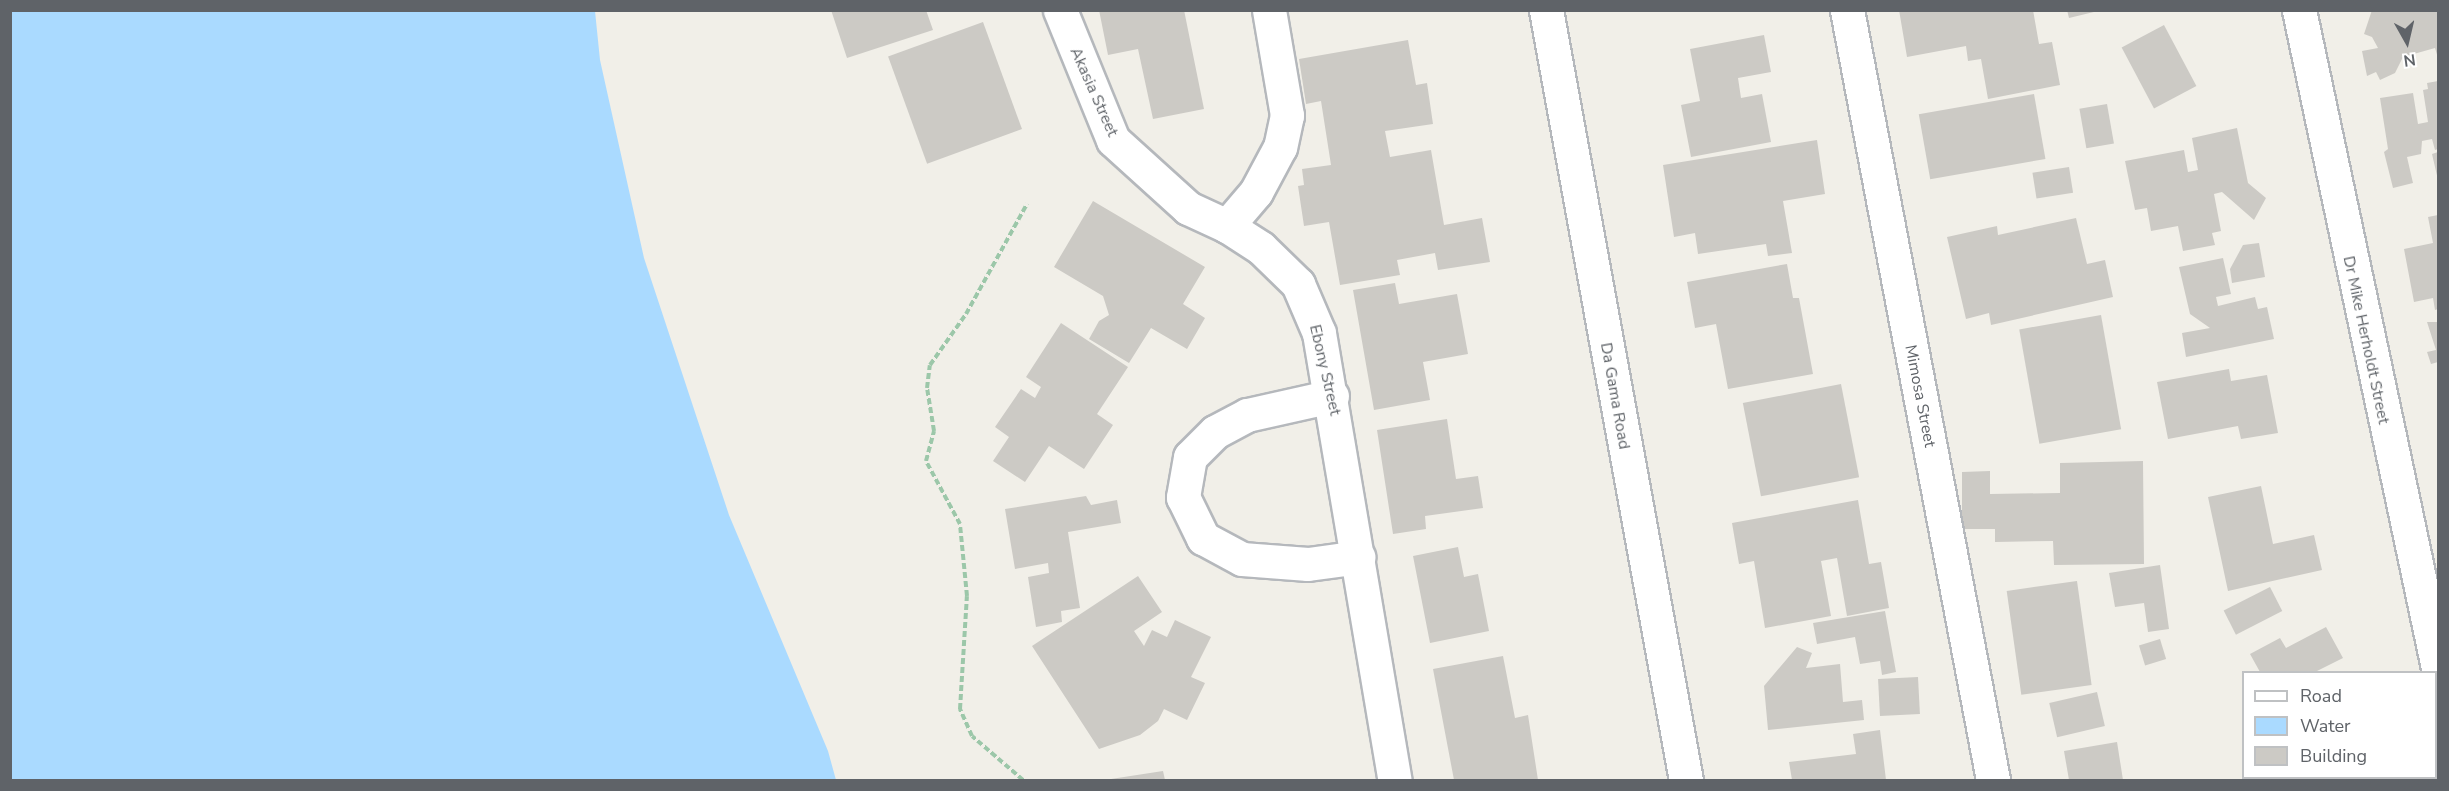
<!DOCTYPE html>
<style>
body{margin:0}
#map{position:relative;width:2449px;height:791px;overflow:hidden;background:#f1efe8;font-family:"Nunito Sans",sans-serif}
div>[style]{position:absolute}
.water>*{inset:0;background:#aadaff}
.building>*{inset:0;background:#cccac5;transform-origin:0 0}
.path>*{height:4px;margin-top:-2px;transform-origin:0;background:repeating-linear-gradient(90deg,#9cc7a9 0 6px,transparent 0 9px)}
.roads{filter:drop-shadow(2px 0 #b5b8bc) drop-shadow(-2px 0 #b5b8bc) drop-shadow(0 2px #b5b8bc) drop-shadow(0 -2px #b5b8bc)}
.minor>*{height:33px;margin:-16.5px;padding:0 16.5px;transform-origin:16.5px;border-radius:16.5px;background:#fff}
.tertiary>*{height:33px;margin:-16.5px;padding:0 16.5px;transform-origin:16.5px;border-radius:16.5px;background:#fff}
span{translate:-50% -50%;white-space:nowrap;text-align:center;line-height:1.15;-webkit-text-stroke:5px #fff;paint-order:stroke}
.street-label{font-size:16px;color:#5f6368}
.frame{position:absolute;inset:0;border:12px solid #5f6368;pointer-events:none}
.legend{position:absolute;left:2242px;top:671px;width:195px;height:108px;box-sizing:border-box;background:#fff;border:2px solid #bfc1c3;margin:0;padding:8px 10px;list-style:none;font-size:18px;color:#5f6368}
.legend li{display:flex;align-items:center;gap:12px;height:30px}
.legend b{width:30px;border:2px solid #bfc1c3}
.north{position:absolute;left:2377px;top:12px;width:60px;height:60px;-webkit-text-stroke:4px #fff;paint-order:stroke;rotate:172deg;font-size:16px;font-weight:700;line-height:24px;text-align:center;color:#5f6368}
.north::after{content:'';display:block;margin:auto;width:21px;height:27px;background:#5f6368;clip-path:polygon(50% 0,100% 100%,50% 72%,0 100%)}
</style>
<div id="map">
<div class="water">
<i style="clip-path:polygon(10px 11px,595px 11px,600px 60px,644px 258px,729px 515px,828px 751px,836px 780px,11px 780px)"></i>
</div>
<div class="building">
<i style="clip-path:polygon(831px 10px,926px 10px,933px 30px,847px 58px)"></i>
<i style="clip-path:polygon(1099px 10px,1184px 10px,1204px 109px,1153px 119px,1138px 49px,1108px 55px)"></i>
<i style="clip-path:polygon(1899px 10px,2033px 10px,2039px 44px,2052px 42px,2060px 85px,1988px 99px,1981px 59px,1968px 61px,1966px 46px,1907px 57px)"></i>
<i style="clip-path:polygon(2067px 10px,2098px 10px,2098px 11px,2069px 18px)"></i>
<i style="clip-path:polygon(2372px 10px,2438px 10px,2438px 58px,2435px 48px,2403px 57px,2395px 73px,2380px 80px,2376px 72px,2367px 76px,2362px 51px,2378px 48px,2372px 37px,2364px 34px)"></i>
<i style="left:983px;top:22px;width:114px;height:101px;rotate:70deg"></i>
<i style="left:2164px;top:25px;width:69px;height:48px;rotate:62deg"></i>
<i style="clip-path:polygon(1764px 35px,1771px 72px,1738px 78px,1741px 98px,1762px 94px,1771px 142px,1691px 157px,1681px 105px,1700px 101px,1690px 49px)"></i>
<i style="clip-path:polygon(1408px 40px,1416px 85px,1427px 83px,1433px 124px,1385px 131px,1390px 157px,1431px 150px,1444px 225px,1482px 218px,1490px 262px,1438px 270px,1435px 253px,1397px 260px,1400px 275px,1340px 285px,1329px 222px,1304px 226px,1298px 186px,1304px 185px,1302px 169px,1331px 165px,1321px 101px,1306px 104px,1299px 59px)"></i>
<i style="clip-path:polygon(2438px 81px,2438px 149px,2435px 150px,2432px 139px,2422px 141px,2421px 154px,2407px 157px,2413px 183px,2393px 188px,2384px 152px,2388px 149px,2380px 98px,2413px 93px,2418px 124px,2428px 122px,2423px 90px,2428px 89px,2427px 83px)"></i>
<i style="left:2034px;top:94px;width:66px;height:117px;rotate:80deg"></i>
<i style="left:2107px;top:104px;width:40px;height:28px;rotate:80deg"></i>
<i style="clip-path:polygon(2237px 128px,2248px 183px,2266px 198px,2254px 220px,2222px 192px,2214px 194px,2221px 231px,2212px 233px,2215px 245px,2183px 251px,2178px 226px,2151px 231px,2147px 208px,2135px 210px,2125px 161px,2184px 150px,2188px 172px,2198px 170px,2192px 138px)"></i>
<i style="clip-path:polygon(1817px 140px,1825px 194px,1783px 201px,1792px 253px,1768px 256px,1766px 244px,1698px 254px,1695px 233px,1674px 237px,1663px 165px)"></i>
<i style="clip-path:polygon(2438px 152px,2438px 180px,2432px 154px)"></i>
<i style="left:2069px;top:167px;width:26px;height:37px;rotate:81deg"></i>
<i style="clip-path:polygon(1093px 201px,1205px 267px,1183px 304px,1205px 318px,1187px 349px,1151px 328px,1129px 363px,1089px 339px,1099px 321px,1109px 315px,1103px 296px,1054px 267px)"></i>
<i style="clip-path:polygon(2438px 215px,2438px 309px,2435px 310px,2433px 298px,2414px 302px,2404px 249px,2433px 243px,2428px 217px)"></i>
<i style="clip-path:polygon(2076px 218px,2087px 264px,2105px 260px,2113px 297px,1991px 325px,1989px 313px,1966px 319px,1947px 237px,1997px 226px,1998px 235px)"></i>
<i style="clip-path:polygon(2259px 243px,2265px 277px,2232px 283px,2230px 269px,2243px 245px)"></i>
<i style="clip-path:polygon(2223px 258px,2231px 294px,2216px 297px,2218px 306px,2255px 297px,2258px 309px,2267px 307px,2274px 339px,2186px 357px,2182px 333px,2210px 328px,2190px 314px,2179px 267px)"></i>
<i style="clip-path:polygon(1787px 264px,1793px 298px,1799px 298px,1813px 374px,1728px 389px,1716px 324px,1695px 328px,1687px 282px)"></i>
<i style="clip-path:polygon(1395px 283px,1399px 304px,1457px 294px,1468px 354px,1423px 362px,1430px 400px,1374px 410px,1353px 290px)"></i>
<i style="left:2101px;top:315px;width:116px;height:83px;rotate:80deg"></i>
<i style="clip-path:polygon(2427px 322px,2438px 322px,2438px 362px,2431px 364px,2427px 352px,2436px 350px)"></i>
<i style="clip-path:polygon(1061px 323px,1128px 367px,1097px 414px,1113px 425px,1084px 469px,1049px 446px,1025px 482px,993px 461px,1009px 437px,995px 427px,1021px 389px,1035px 398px,1041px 387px,1026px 377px)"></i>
<i style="clip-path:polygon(2229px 369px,2231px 381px,2267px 375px,2278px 433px,2241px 439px,2238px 426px,2168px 439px,2157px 382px)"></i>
<i style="left:1841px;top:384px;width:95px;height:100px;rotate:79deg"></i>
<i style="clip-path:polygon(1447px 419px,1456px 479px,1478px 476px,1483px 508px,1425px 516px,1426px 529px,1393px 534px,1377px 430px)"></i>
<i style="clip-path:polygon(2143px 461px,2144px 564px,2054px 565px,2053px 541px,1995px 542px,1995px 529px,1962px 529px,1962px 472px,1990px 471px,1990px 494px,2060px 493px,2060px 463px)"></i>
<i style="clip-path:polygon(2261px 486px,2273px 544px,2314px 535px,2322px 570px,2228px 591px,2208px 497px)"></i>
<i style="clip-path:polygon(1086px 496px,1091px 505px,1117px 500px,1121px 523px,1068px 532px,1080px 608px,1061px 611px,1062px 622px,1036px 627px,1028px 577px,1049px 573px,1048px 563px,1015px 569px,1005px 509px)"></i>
<i style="clip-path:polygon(1858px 500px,1869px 564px,1881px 562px,1889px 608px,1847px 616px,1837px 558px,1821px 561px,1831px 616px,1765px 628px,1754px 561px,1739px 564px,1732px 523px)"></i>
<i style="clip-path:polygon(1458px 547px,1464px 577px,1478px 574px,1489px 631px,1430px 643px,1413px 556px)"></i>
<i style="clip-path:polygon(2160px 565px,2169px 629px,2148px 632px,2144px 603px,2115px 607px,2109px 573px)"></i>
<i style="clip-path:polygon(1138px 576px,1162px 612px,1134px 631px,1144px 646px,1152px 630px,1167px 637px,1175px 620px,1211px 637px,1191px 677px,1205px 683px,1187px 720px,1164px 709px,1158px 721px,1140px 735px,1099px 749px,1032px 646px)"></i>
<i style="left:2077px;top:581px;width:105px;height:71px;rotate:82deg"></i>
<i style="left:2270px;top:587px;width:27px;height:52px;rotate:63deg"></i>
<i style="clip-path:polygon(1885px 611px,1896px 672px,1882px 675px,1880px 661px,1860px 664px,1855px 637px,1817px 644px,1813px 623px)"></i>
<i style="clip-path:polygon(2326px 627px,2343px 658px,2315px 672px,2260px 672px,2250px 654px,2280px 638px,2286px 648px)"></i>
<i style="left:2160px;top:639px;width:21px;height:22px;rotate:73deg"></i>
<i style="clip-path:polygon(1797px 647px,1812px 653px,1806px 668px,1840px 664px,1843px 702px,1862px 700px,1864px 720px,1768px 730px,1764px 686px)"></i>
<i style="clip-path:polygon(1503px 656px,1515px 718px,1528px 715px,1538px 780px,1454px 780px,1433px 669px)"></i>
<i style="left:1918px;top:677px;width:37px;height:40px;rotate:87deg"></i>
<i style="left:2097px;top:692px;width:35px;height:49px;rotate:77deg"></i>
<i style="clip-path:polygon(1880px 730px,1886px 780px,1792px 780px,1789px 762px,1856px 754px,1853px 734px)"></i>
<i style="clip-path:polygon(2117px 742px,2123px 780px,2069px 780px,2064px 751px)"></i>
<i style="clip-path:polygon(1163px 771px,1165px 780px,1111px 780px,1111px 779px)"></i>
<i style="left:2327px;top:778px;width:35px;height:2px"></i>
</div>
<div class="path">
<i style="left:1023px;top:780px;width:67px;rotate:-139.2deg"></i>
<i style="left:972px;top:736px;width:30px;rotate:-114deg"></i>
<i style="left:960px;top:709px;width:113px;rotate:-86.5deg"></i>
<i style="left:967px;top:596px;width:72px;rotate:-95.6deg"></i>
<i style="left:960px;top:524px;width:72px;rotate:-118.4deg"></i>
<i style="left:926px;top:461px;width:31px;rotate:-75deg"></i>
<i style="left:934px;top:431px;width:44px;rotate:-99.2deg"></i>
<i style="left:927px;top:388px;width:23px;rotate:-83deg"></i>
<i style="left:930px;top:365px;width:62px;rotate:-54.8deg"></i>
<i style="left:966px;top:314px;width:126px;rotate:-61deg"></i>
</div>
<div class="roads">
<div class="minor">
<i style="left:1060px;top:10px;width:140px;rotate:67.8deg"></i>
<i style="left:1113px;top:140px;width:101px;rotate:42.2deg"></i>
<i style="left:1188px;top:208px;width:43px;rotate:24.8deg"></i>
<i style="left:1269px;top:10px;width:107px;rotate:80.3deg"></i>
<i style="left:1287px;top:115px;width:33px;rotate:102deg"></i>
<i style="left:1280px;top:147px;width:51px;rotate:118.1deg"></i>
<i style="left:1256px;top:192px;width:45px;rotate:130.5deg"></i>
<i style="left:1227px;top:226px;width:40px;rotate:32.9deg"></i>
<i style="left:1261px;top:248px;width:52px;rotate:44.2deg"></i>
<i style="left:1298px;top:284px;width:53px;rotate:66.8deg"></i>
<i style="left:1319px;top:333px;width:453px;rotate:80.4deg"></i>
<i style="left:1847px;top:10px;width:784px;rotate:79.26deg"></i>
<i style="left:2299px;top:10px;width:673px;rotate:78.07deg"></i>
<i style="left:1332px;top:396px;width:87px;rotate:167.4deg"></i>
<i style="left:1247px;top:415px;width:36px;rotate:152deg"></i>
<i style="left:1215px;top:432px;width:35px;rotate:135deg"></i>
<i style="left:1190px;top:457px;width:41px;rotate:99.9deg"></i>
<i style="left:1183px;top:497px;width:46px;rotate:64deg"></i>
<i style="left:1203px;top:538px;width:44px;rotate:28.3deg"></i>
<i style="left:1242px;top:559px;width:66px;rotate:4.3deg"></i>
<i style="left:1308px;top:564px;width:51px;rotate:-7.8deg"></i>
</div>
<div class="tertiary">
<i style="left:1546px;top:10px;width:783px;rotate:79.7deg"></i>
</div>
</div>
<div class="street-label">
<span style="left:1094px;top:92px;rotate:66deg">Akasia Street</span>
<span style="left:2366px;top:340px;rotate:78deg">Dr Mike Herholdt Street</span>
<span style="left:1325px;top:370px;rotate:77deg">Ebony Street</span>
<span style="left:1615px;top:396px;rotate:80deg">Da Gama Road</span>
<span style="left:1920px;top:396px;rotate:79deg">Mimosa Street</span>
</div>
<div class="frame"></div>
<ul class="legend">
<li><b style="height:8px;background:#fff"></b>Road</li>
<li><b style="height:16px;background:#aadaff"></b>Water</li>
<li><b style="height:16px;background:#cccac5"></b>Building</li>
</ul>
<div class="north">N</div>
</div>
